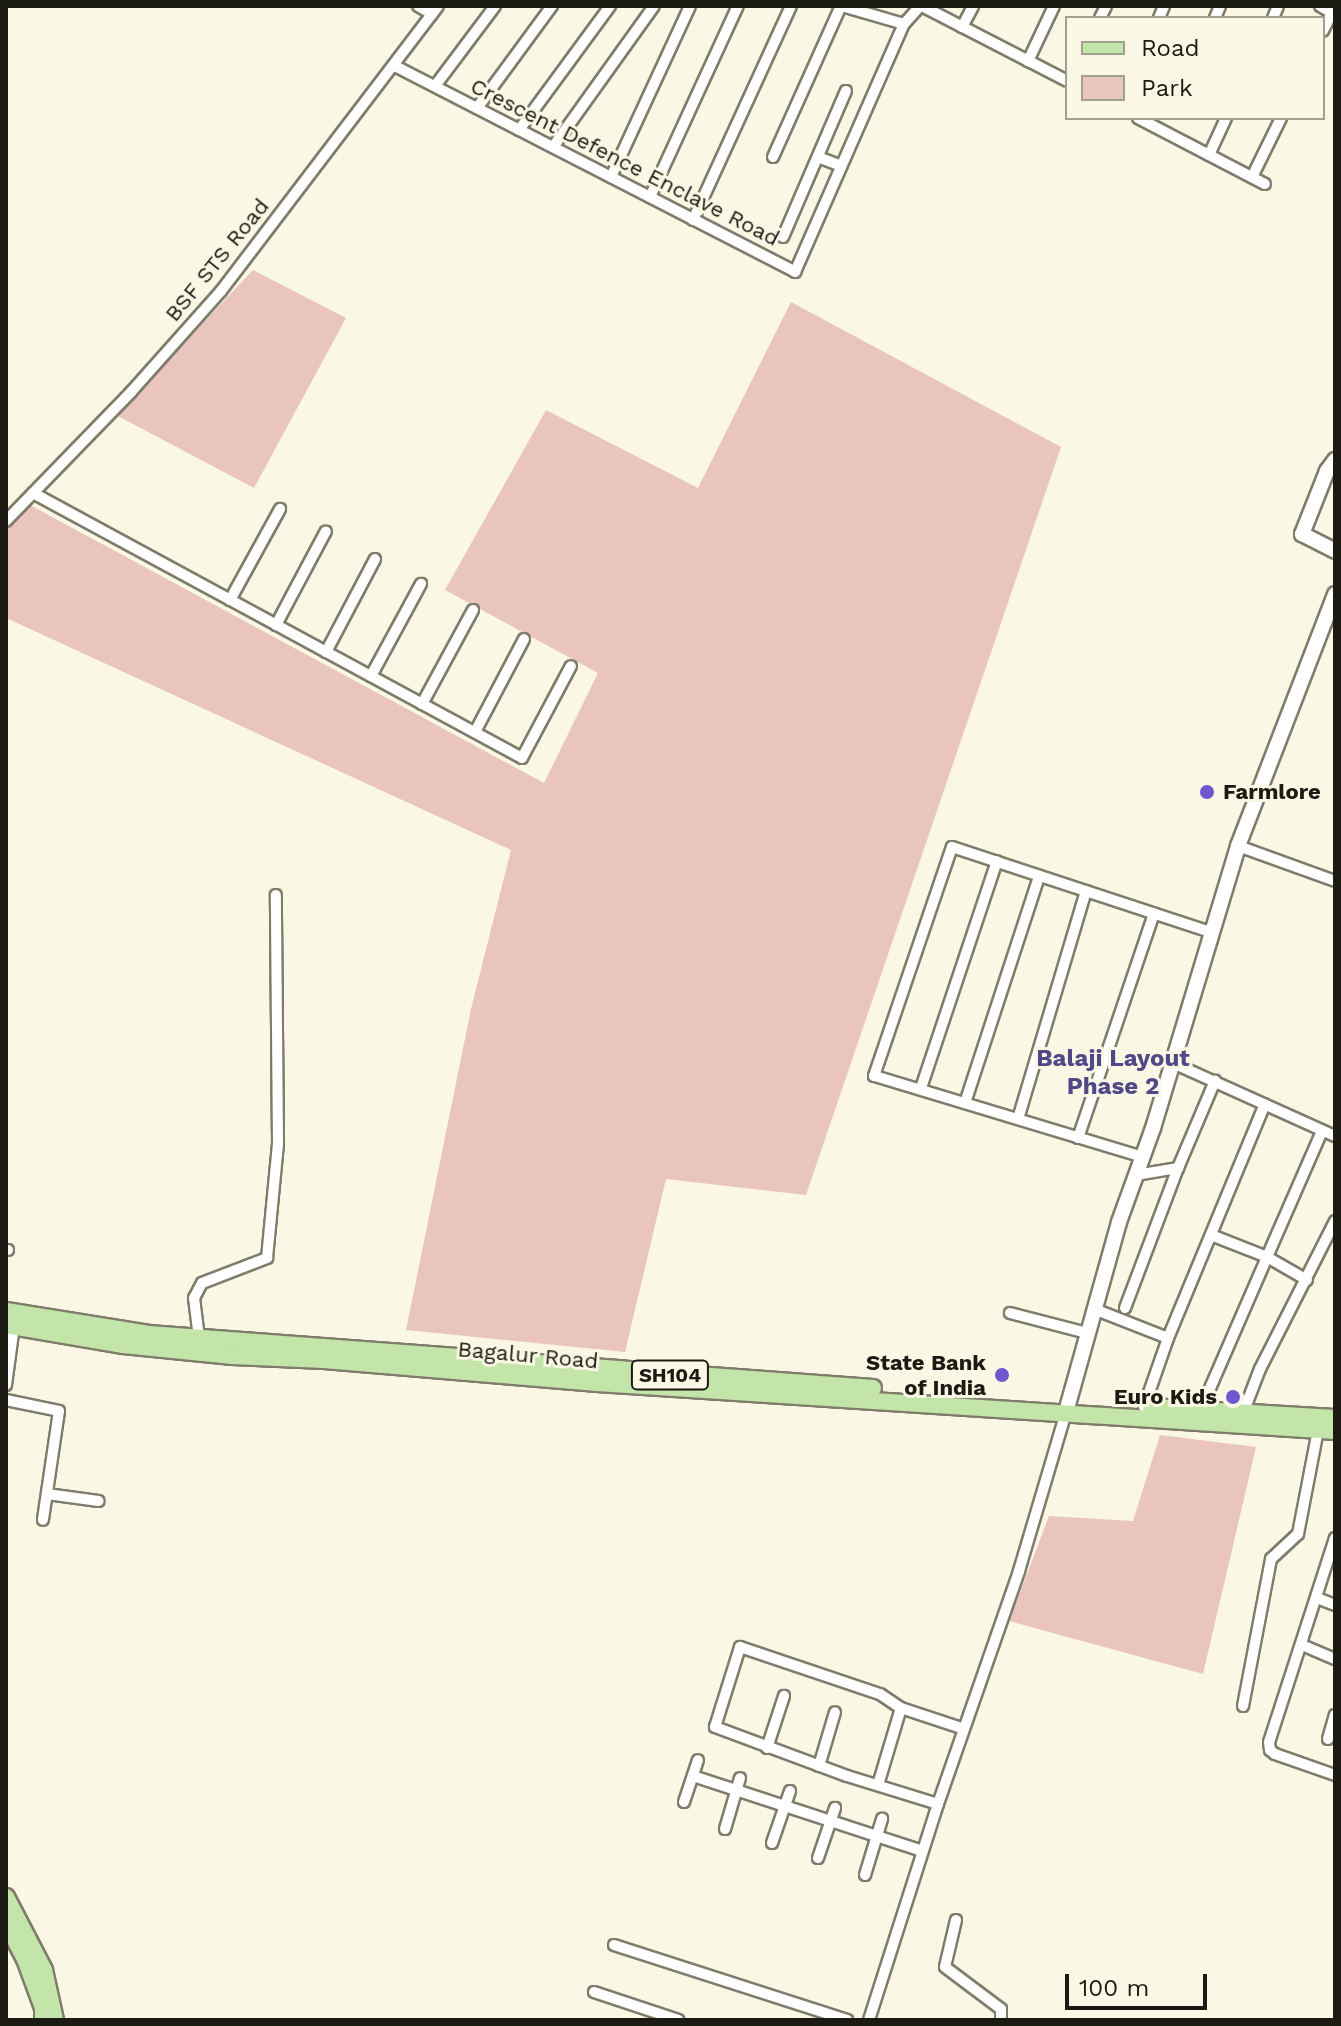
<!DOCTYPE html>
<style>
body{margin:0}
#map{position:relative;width:1341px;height:2026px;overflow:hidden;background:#faf7e4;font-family:"Work Sans",sans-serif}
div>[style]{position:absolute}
.green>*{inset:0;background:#e9c5be}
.roads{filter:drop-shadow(2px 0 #7f7c6b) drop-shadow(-2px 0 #7f7c6b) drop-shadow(0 2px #7f7c6b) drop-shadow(0 -2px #7f7c6b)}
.street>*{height:10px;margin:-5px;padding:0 5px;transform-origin:5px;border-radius:5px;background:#fff}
.secondary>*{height:14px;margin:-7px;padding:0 7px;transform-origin:7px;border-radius:7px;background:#fff}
.primary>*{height:16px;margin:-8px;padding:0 8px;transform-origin:8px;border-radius:8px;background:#c3e5a9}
.dots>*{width:22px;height:22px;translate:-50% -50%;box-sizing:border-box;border:4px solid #faf7e4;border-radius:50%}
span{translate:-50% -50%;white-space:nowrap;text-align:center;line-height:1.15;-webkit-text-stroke:6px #faf7e4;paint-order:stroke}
.shield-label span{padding:2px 6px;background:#faf7e4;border:2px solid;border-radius:6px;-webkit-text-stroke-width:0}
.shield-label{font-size:20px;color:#1b1a13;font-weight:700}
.street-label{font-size:22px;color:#1b1a13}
.poi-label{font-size:22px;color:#1b1a13;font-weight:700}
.left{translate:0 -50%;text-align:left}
.right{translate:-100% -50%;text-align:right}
.neighbourhood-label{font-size:24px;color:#514887;font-weight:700}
.frame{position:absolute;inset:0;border:8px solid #1b1a13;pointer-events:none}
.legend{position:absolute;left:1065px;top:16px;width:260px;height:104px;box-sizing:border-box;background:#faf7e4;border:2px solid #a19f90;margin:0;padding:10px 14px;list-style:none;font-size:24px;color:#1b1a13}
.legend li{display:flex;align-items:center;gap:16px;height:40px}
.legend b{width:40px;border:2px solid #a19f90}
.scale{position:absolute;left:1065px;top:1974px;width:142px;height:36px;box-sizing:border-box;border:4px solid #1b1a13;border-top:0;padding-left:10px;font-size:24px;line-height:28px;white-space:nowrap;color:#1b1a13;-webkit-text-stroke:6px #faf7e4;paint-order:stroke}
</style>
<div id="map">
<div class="green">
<i style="clip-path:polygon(253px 270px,346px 318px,254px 488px,116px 415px)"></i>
<i style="clip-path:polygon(791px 302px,1061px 447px,806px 1195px,666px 1179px,625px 1352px,406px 1330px,471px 1009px,511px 850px,6px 618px,6px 531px,30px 505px,544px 783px,598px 673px,445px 590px,546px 410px,698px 488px)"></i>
<i style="clip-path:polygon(1160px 1435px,1256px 1447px,1203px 1674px,1009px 1621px,1049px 1516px,1133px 1521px)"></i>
</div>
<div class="roads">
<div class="street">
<i style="left:418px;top:6px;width:16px;rotate:30deg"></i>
<i style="left:922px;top:6px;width:163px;rotate:27.3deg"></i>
<i style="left:1320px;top:6px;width:14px;rotate:30deg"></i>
<i style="left:1332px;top:13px;width:20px;rotate:117deg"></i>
<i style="left:1100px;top:18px;width:13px;rotate:-63deg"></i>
<i style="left:1159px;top:18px;width:13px;rotate:-67deg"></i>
<i style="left:1215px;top:18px;width:13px;rotate:-67deg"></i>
<i style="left:1273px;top:18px;width:13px;rotate:-67deg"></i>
<i style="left:904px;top:24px;width:24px;rotate:-48deg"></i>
<i style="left:962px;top:27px;width:24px;rotate:-62deg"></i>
<i style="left:1028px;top:61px;width:61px;rotate:-64.7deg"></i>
<i style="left:395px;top:66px;width:450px;rotate:27.2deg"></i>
<i style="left:795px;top:272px;width:271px;rotate:-66.3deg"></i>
<i style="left:904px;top:24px;width:65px;rotate:-163.8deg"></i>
<i style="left:435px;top:86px;width:100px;rotate:-53.1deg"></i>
<i style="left:477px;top:108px;width:127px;rotate:-53.7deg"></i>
<i style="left:1138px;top:118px;width:143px;rotate:27.5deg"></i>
<i style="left:519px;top:130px;width:154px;rotate:-53.7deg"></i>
<i style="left:553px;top:147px;width:173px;rotate:-54.4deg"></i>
<i style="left:1209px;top:155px;width:41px;rotate:-65.3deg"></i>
<i style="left:773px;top:157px;width:166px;rotate:-65.8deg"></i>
<i style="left:818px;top:157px;width:25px;rotate:21deg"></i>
<i style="left:611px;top:177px;width:188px;rotate:-65.2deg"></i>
<i style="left:1252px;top:177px;width:66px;rotate:-63.8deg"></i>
<i style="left:650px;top:197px;width:210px;rotate:-65.3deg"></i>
<i style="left:693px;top:220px;width:235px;rotate:-65.4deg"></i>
<i style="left:783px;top:237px;width:159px;rotate:-66.7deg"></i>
<i style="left:33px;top:493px;width:556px;rotate:28.45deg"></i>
<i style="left:522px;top:758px;width:104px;rotate:-62deg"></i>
<i style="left:6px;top:521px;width:180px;rotate:-45.9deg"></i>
<i style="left:131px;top:392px;width:135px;rotate:-48.3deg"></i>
<i style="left:221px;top:291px;width:358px;rotate:-52.7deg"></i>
<i style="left:230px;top:600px;width:104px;rotate:-61.2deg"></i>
<i style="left:276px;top:625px;width:106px;rotate:-62deg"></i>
<i style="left:326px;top:652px;width:105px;rotate:-62.2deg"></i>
<i style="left:371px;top:676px;width:105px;rotate:-61.5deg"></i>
<i style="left:422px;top:704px;width:107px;rotate:-61.5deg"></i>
<i style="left:475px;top:732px;width:105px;rotate:-62.2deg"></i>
<i style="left:1238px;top:846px;width:103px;rotate:19.8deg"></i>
<i style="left:1173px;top:1063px;width:178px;rotate:24.3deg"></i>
<i style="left:921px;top:1088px;width:239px;rotate:-71.5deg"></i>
<i style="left:965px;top:1103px;width:239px;rotate:-71.9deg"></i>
<i style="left:1018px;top:1119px;width:238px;rotate:-73.4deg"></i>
<i style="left:1078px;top:1138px;width:237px;rotate:-71.3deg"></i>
<i style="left:1143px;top:1157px;width:281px;rotate:-163.2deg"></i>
<i style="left:874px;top:1076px;width:242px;rotate:-71.2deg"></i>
<i style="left:952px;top:847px;width:272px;rotate:18.2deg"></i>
<i style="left:1136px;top:1175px;width:43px;rotate:-9.5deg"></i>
<i style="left:1178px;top:1168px;width:95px;rotate:-67deg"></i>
<i style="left:1211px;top:1235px;width:60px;rotate:21.4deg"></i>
<i style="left:1267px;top:1257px;width:137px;rotate:-66.4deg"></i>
<i style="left:6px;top:1250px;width:2px"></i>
<i style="left:1125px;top:1308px;width:150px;rotate:-69.3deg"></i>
<i style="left:1094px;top:1309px;width:79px;rotate:21.4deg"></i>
<i style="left:1168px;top:1338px;width:253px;rotate:-67.5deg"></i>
<i style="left:1010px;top:1313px;width:80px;rotate:14.6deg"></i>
<i style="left:199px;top:1338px;width:40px;rotate:-97.1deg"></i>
<i style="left:194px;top:1298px;width:17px;rotate:-62deg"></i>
<i style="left:202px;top:1283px;width:70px;rotate:-21deg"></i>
<i style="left:267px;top:1258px;width:116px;rotate:-84.5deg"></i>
<i style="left:278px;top:1143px;width:248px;rotate:-90.5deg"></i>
<i style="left:6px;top:1385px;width:60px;rotate:-82.3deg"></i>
<i style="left:6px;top:1400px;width:54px;rotate:11.7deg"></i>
<i style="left:59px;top:1411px;width:110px;rotate:98.4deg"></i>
<i style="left:1144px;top:1407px;width:73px;rotate:-70.8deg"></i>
<i style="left:1201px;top:1409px;width:166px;rotate:-66.5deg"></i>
<i style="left:1267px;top:1257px;width:46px;rotate:29.9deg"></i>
<i style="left:1243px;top:1413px;width:47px;rotate:-68.9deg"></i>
<i style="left:1260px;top:1369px;width:166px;rotate:-63.1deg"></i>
<i style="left:47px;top:1494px;width:52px;rotate:7.7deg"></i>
<i style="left:1335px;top:1538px;width:214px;rotate:107.9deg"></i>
<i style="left:1269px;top:1742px;width:8px;rotate:83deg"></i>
<i style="left:1270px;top:1750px;width:6px;rotate:39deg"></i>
<i style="left:1275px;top:1754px;width:64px;rotate:19.3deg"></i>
<i style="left:1317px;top:1598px;width:19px;rotate:21deg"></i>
<i style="left:1302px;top:1645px;width:36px;rotate:23deg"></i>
<i style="left:1243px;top:1706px;width:150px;rotate:-79.2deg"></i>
<i style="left:1271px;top:1559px;width:37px;rotate:-43deg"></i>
<i style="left:1298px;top:1534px;width:106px;rotate:-79.1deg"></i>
<i style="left:1328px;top:1739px;width:25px;rotate:-74deg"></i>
<i style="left:767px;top:1748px;width:55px;rotate:-71.9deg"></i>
<i style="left:819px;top:1766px;width:56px;rotate:-73.5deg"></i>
<i style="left:693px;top:1776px;width:241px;rotate:18.1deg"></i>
<i style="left:878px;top:1785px;width:80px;rotate:-73.4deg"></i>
<i style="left:684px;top:1802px;width:44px;rotate:-71.6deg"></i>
<i style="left:938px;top:1804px;width:95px;rotate:-162.9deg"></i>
<i style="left:847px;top:1776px;width:141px;rotate:-159.6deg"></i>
<i style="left:715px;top:1727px;width:84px;rotate:-72.6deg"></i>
<i style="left:740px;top:1647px;width:148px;rotate:18.6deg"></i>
<i style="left:880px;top:1694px;width:25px;rotate:34deg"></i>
<i style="left:901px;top:1708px;width:66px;rotate:18.4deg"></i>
<i style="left:725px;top:1829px;width:53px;rotate:-73.6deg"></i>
<i style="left:772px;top:1843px;width:55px;rotate:-70.9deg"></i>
<i style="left:818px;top:1858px;width:53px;rotate:-71.2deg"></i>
<i style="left:865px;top:1875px;width:59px;rotate:-73.1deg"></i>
<i style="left:956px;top:1920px;width:48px;rotate:103.2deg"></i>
<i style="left:945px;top:1967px;width:70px;rotate:36.9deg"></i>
<i style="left:1001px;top:2009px;width:11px;rotate:90deg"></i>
<i style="left:614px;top:1945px;width:245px;rotate:17.8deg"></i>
<i style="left:594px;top:1992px;width:89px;rotate:18.4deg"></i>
<i style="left:869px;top:2020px;width:227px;rotate:-72.3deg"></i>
<i style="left:938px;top:1804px;width:247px;rotate:-70.8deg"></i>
<i style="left:1019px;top:1571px;width:166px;rotate:-73.5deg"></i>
</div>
<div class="secondary">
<i style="left:1335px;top:460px;width:14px;rotate:126deg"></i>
<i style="left:1327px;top:471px;width:68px;rotate:111.6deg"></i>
<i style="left:1302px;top:534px;width:37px;rotate:27deg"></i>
<i style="left:1066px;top:1412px;width:197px;rotate:-74.4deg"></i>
<i style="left:1119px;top:1222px;width:100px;rotate:-70.1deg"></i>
<i style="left:1153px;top:1128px;width:295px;rotate:-73.2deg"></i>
<i style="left:1238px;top:846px;width:270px;rotate:-68.9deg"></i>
</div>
<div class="primary">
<i style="left:6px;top:1311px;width:145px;rotate:9.1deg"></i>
<i style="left:149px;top:1334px;width:726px;rotate:4.27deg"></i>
<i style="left:6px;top:1325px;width:119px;rotate:9.7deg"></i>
<i style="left:123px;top:1345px;width:110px;rotate:5.8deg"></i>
<i style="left:232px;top:1356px;width:92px;rotate:2.5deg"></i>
<i style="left:324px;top:1360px;width:274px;rotate:4.8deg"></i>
<i style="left:597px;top:1383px;width:740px;rotate:3.72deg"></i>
<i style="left:1151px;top:1407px;width:184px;rotate:3.4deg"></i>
<i style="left:6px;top:1897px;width:82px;rotate:62.5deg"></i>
<i style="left:44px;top:1970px;width:51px;rotate:77.6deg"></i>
<i style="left:6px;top:1923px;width:41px;rotate:62.2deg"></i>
<i style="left:25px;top:1959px;width:52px;rotate:69.8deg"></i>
<i style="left:43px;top:2008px;width:12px;rotate:90deg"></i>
</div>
</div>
<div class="dots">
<i style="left:1207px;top:792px;background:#6f57d1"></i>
<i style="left:1002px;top:1375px;background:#6f57d1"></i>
<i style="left:1233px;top:1397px;background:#6f57d1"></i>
</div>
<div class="shield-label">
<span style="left:670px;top:1375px">SH104</span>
</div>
<div class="street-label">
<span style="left:625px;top:162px;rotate:27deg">Crescent Defence Enclave Road</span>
<span style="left:217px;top:260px;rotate:-51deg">BSF STS Road</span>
<span style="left:528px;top:1355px;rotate:5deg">Bagalur Road</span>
</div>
<div class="poi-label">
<span class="left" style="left:1223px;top:792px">Farmlore</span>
<span class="right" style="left:986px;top:1375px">State Bank<br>of India</span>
<span class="right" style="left:1217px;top:1397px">Euro Kids</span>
</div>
<div class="neighbourhood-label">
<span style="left:1113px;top:1073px">Balaji Layout<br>Phase 2</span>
</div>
<div class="frame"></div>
<ul class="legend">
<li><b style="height:10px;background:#c3e5a9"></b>Road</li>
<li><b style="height:22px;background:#e9c5be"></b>Park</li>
</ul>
<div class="scale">100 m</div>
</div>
